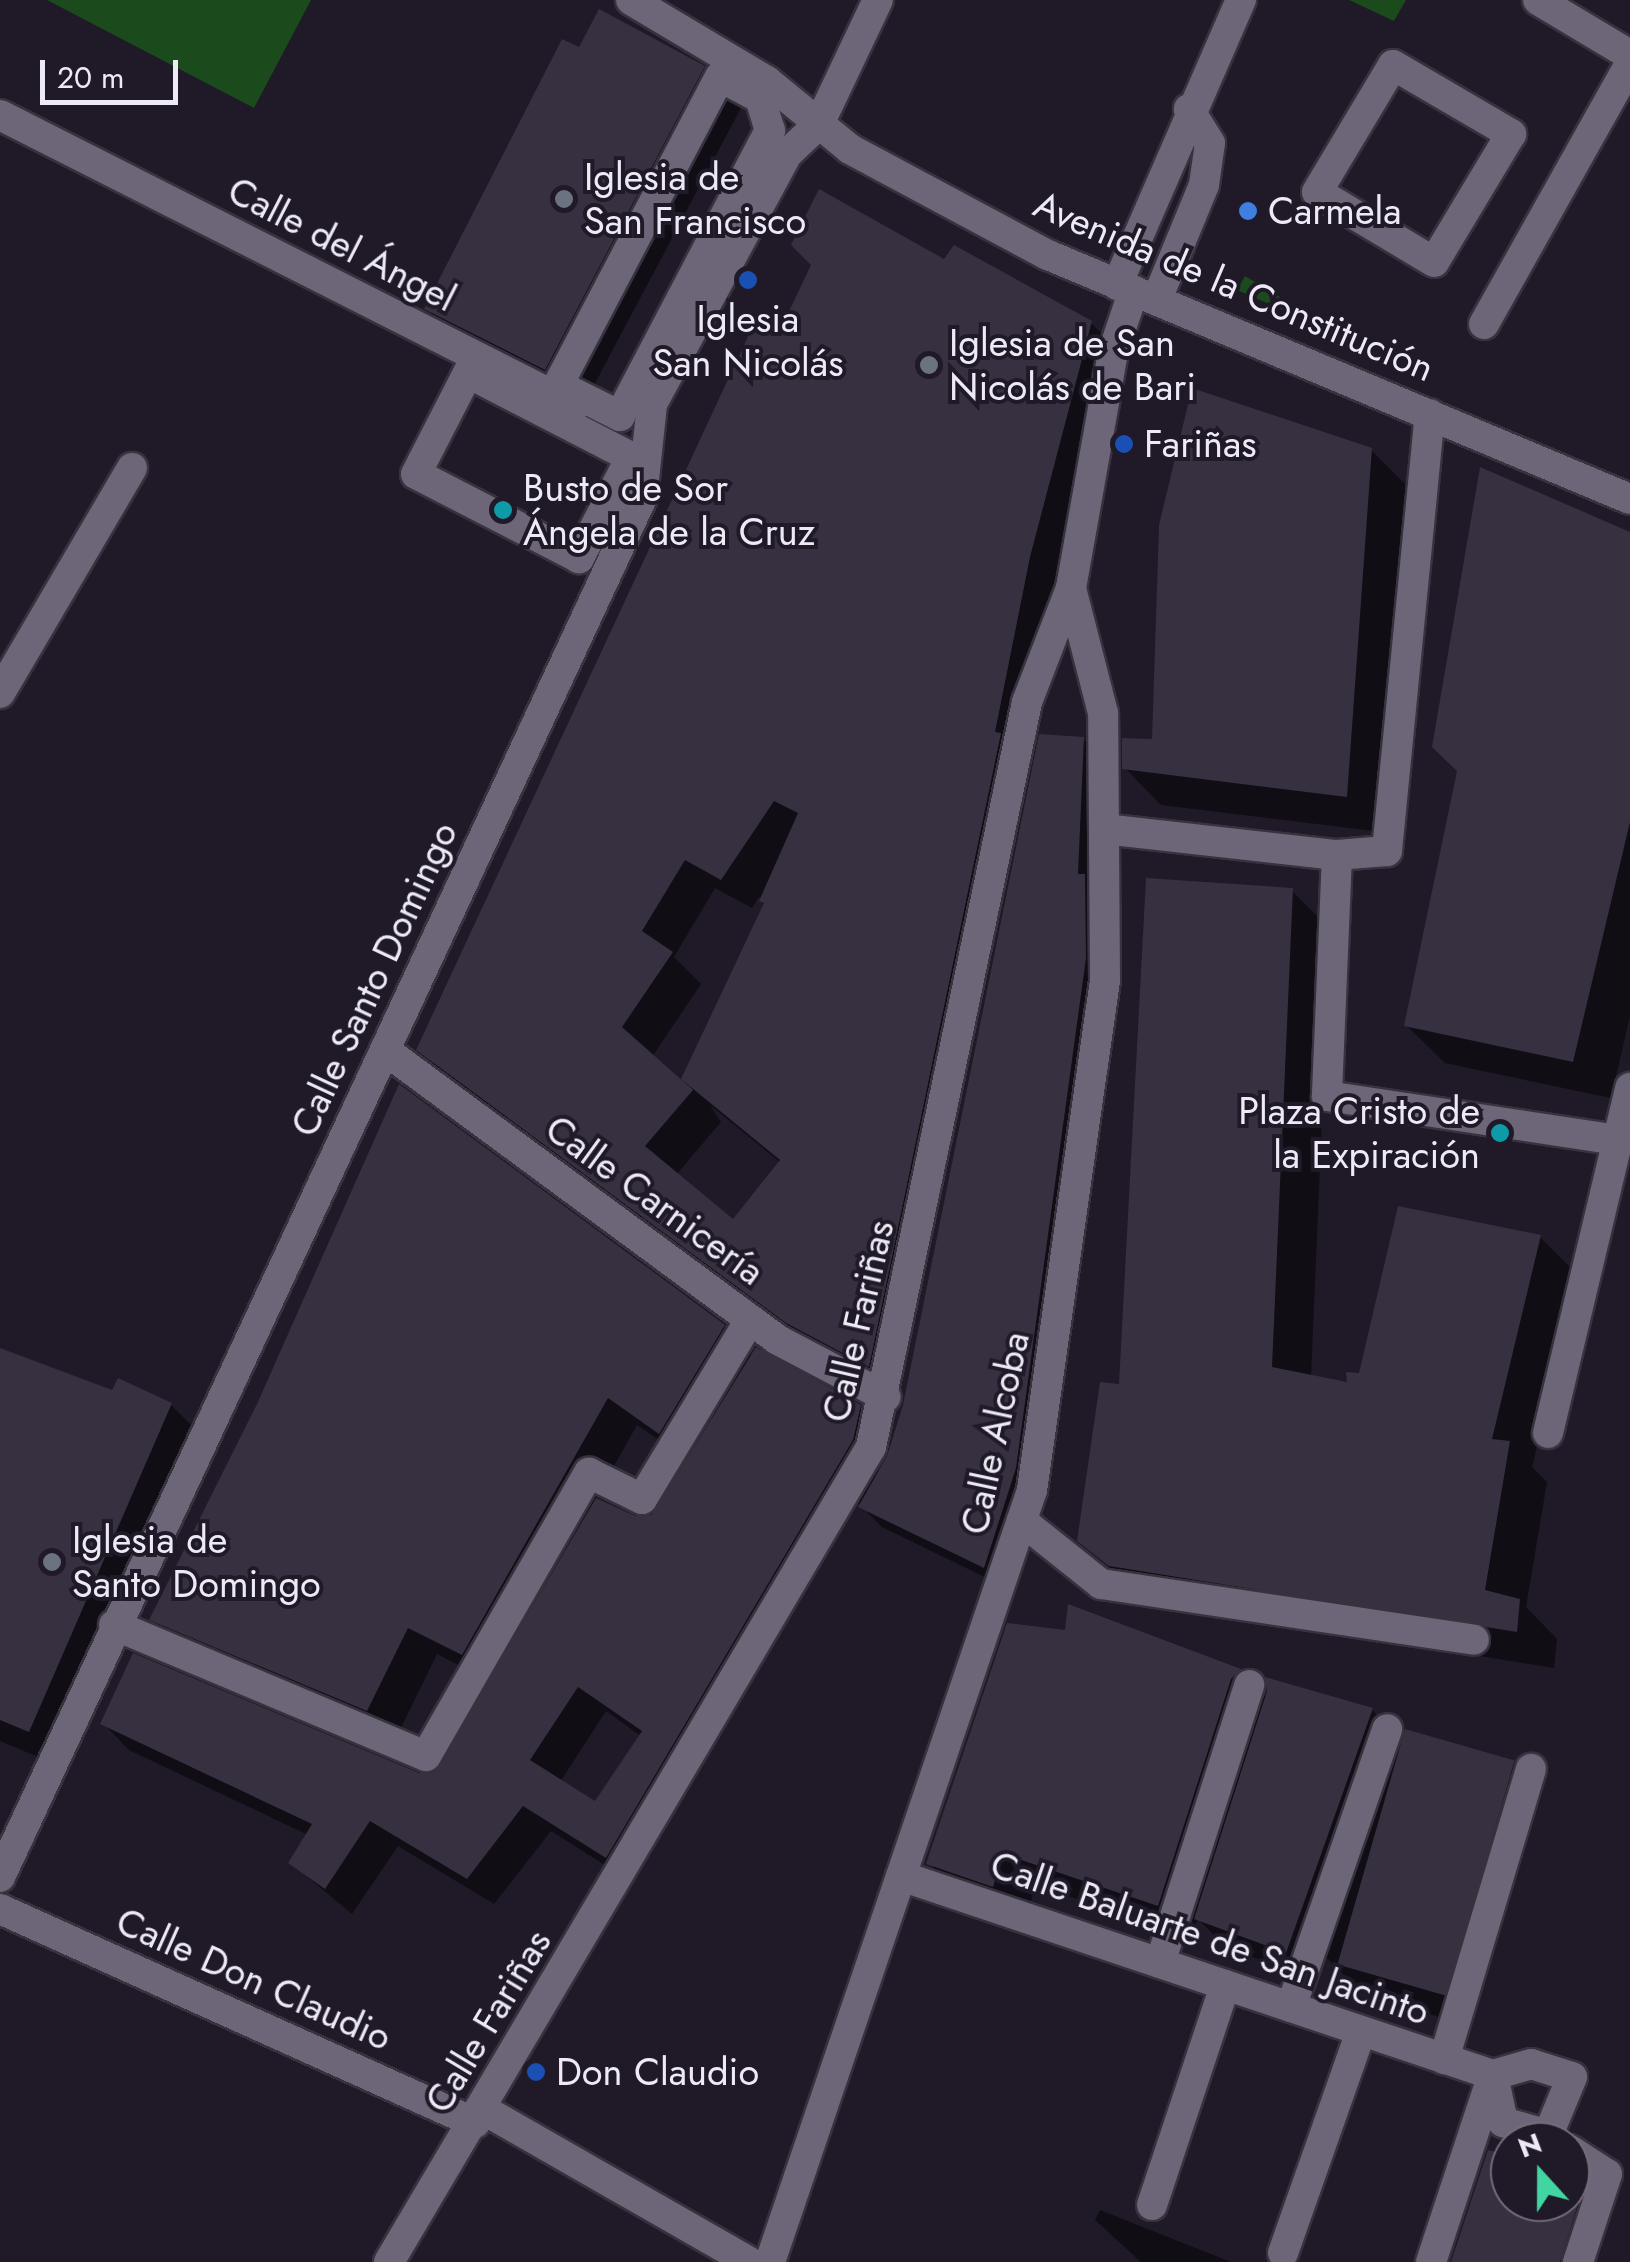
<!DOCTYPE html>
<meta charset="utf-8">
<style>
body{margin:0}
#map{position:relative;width:1630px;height:2262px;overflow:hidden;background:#1f1928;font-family:Jost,sans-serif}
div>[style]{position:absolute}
.green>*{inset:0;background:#1b4b1c}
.shadow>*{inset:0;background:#0007}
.building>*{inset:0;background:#373041;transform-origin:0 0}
.roads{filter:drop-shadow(2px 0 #37323e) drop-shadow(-2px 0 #37323e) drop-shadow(0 2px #37323e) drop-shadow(0 -2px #37323e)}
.minor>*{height:30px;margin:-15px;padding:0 15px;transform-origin:15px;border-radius:15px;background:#6d6679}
.dots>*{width:28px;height:28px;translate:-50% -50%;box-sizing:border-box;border:5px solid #1f1928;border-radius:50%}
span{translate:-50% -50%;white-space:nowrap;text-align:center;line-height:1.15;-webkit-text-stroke:8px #1f1928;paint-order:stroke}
.poi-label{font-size:38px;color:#eeeaf5}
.left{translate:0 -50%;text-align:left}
.right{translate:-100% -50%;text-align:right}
.street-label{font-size:38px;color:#eeeaf5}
.north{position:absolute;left:1490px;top:2122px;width:100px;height:100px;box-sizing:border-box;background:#1f1928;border:2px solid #726d7a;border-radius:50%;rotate:339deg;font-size:28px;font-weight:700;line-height:40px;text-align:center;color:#eeeaf5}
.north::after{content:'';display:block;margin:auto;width:35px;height:45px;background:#42d4a1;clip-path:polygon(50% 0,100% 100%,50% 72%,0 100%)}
.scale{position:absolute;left:40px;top:60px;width:138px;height:45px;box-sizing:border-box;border:5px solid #eeeaf5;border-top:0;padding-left:12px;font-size:30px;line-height:35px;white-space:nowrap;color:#eeeaf5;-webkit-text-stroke:8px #1f1928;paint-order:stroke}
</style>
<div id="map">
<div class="green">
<i style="clip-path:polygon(47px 0,311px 0,254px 108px)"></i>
<i style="clip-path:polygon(1349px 0,1406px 0,1394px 21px)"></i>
<i style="clip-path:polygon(1245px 276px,1349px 339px,1237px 290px)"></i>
</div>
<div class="shadow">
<i style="clip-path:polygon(580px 51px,704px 68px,742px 106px,583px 406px,465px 347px,427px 309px)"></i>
<i style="clip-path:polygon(evenodd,945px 262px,1091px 323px,1121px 353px,1025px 759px,1030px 765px,898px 1394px,819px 1352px,449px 1080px,419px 1050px,782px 332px,945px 262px,715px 888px,752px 908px,759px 897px,766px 904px,691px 1092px,652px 1057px,701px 984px,674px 957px,715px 888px,945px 262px,710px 1105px,781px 1163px,733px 1222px,676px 1175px,721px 1122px,710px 1105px)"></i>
<i style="clip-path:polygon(1371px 450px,1408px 487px,1382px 832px,1161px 805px,1125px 768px,1155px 742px)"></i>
<i style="clip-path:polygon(1630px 535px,1630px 1016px,1611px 1098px,1445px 1063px,1406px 1025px,1459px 771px)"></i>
<i style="clip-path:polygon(evenodd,1083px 739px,1104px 760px,1106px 898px,1005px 1587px,882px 1527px,858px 1503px,633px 1883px,551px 1831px,494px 1904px,398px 1846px,352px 1914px,291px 1863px,308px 1835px,129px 1750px,103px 1723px,437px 1775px,491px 1682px,437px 1654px,396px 1738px,181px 1647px,152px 1619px,724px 1327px,753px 1356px,859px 1407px,886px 1434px,877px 1476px,890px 1457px,1083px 739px,637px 1425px,689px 1460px,654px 1517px,634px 1519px,595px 1500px,637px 1425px,1083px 739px,606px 1711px,641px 1736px,596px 1805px,560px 1782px,606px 1711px)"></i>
<i style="clip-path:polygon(1292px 891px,1330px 929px,1311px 1377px,1349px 1385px,1540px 1237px,1578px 1275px,1532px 1467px,1547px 1482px,1526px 1607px,1557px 1639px,1554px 1668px,1149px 1603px,1080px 1540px,1121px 1387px)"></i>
<i style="clip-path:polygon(0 1351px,114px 1393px,171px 1405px,209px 1443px,67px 1769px,0 1741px)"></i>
<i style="clip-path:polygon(1070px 1608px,1239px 1671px,1267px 1698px,1372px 1710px,1403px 1742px,1514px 1762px,1543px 1791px,1471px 2028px,1359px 1990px,1327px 1958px,1316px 1981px,1226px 1947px,1198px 1919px,1191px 1938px,1036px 1885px,1026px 1918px,962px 1897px,929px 1863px,1067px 1632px)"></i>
<i style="clip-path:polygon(1510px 2160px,1510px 2202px,1570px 2202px,1570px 2180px,1608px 2209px,1591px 2262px,1451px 2262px)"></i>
<i style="clip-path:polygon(1100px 2210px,1231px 2262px,1141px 2262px,1095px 2220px)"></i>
</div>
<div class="building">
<i style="clip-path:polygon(599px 9px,705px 66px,545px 370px,424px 309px,562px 39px,579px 47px)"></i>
<i style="clip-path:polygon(evenodd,819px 189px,944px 259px,954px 245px,1092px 321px,1030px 557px,995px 732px,1001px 733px,869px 1367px,786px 1323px,416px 1050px,758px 315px,781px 328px,811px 265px,791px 245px,819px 189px,774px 801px,798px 813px,759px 901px,764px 903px,681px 1079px,780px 1160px,733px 1219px,645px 1146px,693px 1090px,622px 1027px,673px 952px,642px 931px,685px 860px,721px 880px,774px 801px)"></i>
<i style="clip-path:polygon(1192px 388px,1372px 448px,1347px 797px,1122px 769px,1122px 738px,1152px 739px,1159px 525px)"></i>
<i style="clip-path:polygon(1480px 467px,1630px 532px,1630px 822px,1573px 1062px,1404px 1026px,1457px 771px,1432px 747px)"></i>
<i style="clip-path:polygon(1039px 734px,1084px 737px,1078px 874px,1085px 874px,1086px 958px,1016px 1468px,984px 1568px,858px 1507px,887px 1456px,903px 1405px)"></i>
<i style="clip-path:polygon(1146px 878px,1293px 888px,1272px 1367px,1347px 1382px,1346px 1372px,1359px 1373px,1398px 1206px,1541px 1235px,1492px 1439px,1510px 1441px,1485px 1590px,1520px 1599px,1517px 1632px,1109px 1566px,1077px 1541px,1100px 1382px,1119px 1384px)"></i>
<i style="clip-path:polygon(399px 1084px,725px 1325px,659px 1434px,608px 1398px,462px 1655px,408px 1628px,367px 1711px,149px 1620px,257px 1404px)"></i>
<i style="clip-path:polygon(evenodd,756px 1347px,861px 1405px,853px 1440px,606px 1858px,523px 1806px,467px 1879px,370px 1821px,325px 1889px,288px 1863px,312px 1824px,100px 1724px,133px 1653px,419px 1773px,435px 1772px,596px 1498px,635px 1516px,652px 1515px,756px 1347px,578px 1687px,642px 1731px,595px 1801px,530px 1760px,578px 1687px)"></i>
<i style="clip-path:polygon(0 1348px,112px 1390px,118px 1378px,172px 1403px,29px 1732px,0 1720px)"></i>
<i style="clip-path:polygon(1068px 1604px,1241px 1669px,1231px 1679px,1158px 1906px,1003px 1854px,993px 1887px,926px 1864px,1007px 1623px,1065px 1630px)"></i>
<i style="clip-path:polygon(1265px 1677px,1373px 1708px,1286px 1953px,1194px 1919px,1267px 1691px)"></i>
<i style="left:1405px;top:1729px;width:114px;height:245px;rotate:16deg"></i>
<i style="clip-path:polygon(1488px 2150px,1510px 2155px,1510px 2202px,1570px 2202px,1570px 2172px,1585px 2182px,1560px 2262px,1451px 2262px)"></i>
</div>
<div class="roads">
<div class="minor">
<i style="left:631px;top:0;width:158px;rotate:30.8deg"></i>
<i style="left:767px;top:81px;width:107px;rotate:39.3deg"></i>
<i style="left:850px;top:149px;width:225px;rotate:28.2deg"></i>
<i style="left:1048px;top:255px;width:631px;rotate:22.75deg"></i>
<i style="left:1538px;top:0;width:107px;rotate:30.9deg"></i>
<i style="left:1393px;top:65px;width:137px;rotate:30.3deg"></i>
<i style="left:1511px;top:134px;width:149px;rotate:121deg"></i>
<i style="left:1434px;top:262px;width:136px;rotate:-149.1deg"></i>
<i style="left:1317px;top:192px;width:148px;rotate:-59.1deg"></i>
<i style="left:720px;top:77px;width:45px;rotate:27.7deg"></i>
<i style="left:760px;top:98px;width:34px;rotate:73deg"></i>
<i style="left:770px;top:130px;width:323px;rotate:117.7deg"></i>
<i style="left:620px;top:416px;width:69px;rotate:-153.4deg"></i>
<i style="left:558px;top:385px;width:348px;rotate:-62.3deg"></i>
<i style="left:0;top:115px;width:644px;rotate:26.88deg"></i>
<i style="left:1117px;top:285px;width:311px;rotate:-66.5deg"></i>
<i style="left:1157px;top:299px;width:123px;rotate:-67.6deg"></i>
<i style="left:1204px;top:185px;width:42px;rotate:-81.9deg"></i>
<i style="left:1210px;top:143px;width:40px;rotate:-122deg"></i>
<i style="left:1484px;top:324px;width:298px;rotate:-60.7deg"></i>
<i style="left:468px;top:373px;width:183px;rotate:27.3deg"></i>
<i style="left:631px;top:457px;width:114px;rotate:117.2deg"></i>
<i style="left:579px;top:558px;width:183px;rotate:-152.7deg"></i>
<i style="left:416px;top:474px;width:114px;rotate:-62.8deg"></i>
<i style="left:0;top:693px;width:261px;rotate:-59.6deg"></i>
<i style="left:1104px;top:829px;width:234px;rotate:6.4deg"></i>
<i style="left:1337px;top:855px;width:50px;rotate:-4.6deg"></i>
<i style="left:1387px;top:851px;width:439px;rotate:-84.4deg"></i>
<i style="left:1337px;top:855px;width:241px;rotate:92.4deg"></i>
<i style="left:1327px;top:1096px;width:293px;rotate:8.6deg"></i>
<i style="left:386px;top:1051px;width:485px;rotate:36.4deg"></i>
<i style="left:776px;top:1339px;width:124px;rotate:27.8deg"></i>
<i style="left:1548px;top:1433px;width:355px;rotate:-76.6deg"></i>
<i style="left:1022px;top:1521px;width:101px;rotate:38.6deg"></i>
<i style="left:1101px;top:1584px;width:377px;rotate:8.5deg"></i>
<i style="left:114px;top:1625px;width:338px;rotate:22.8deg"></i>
<i style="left:426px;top:1756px;width:327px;rotate:-60.1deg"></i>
<i style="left:589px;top:1473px;width:59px;rotate:26.1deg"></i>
<i style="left:642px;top:1499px;width:209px;rotate:-58.9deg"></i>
<i style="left:901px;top:1876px;width:625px;rotate:18.58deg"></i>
<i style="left:1493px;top:2075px;width:40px;rotate:-16deg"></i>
<i style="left:1531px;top:2064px;width:43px;rotate:17.6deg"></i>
<i style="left:1572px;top:2077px;width:63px;rotate:112.5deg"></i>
<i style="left:1548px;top:2135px;width:47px;rotate:-163.9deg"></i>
<i style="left:1503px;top:2122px;width:48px;rotate:-102deg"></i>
<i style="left:0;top:1877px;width:1521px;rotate:-65.04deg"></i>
<i style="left:642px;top:498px;width:95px;rotate:-83.9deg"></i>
<i style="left:652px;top:404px;width:284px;rotate:-61.6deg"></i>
<i style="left:787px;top:154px;width:44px;rotate:-43.2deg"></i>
<i style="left:819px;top:124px;width:137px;rotate:-64.6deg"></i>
<i style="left:0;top:1909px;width:521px;rotate:24.25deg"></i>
<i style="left:1160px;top:1963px;width:292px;rotate:-72.2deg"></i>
<i style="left:1291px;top:2007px;width:294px;rotate:-70.9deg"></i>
<i style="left:1444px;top:2059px;width:303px;rotate:-73.3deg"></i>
<i style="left:484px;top:2110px;width:305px;rotate:29.8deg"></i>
<i style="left:1570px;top:2150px;width:44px;rotate:33deg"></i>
<i style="left:1607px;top:2174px;width:93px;rotate:108.2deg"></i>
<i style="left:1152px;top:2205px;width:232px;rotate:-71.6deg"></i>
<i style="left:1283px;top:2253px;width:235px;rotate:-70.6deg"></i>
<i style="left:389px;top:2262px;width:947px;rotate:-59.4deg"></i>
<i style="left:871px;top:1447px;width:761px;rotate:-78.17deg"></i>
<i style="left:1027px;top:702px;width:122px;rotate:-68.9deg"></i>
<i style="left:1071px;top:588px;width:240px;rotate:-79.9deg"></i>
<i style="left:1113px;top:352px;width:65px;rotate:-71.3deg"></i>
<i style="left:770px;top:2262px;width:815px;rotate:-71.25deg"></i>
<i style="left:1032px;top:1490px;width:515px;rotate:-81.85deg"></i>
<i style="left:1105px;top:980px;width:267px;rotate:-90.4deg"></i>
<i style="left:1103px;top:713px;width:129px;rotate:-104.4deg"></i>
<i style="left:1431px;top:2262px;width:194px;rotate:-71.7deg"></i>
</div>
</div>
<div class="dots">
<i style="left:564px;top:199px;background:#6b7280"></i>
<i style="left:1248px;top:211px;background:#3f7fe0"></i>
<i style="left:748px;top:280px;background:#1a4fb4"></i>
<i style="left:929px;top:365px;background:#6b7280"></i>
<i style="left:1124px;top:444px;background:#1a4fb4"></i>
<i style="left:503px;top:510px;background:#0f9aa8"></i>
<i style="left:1500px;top:1133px;background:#0f9aa8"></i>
<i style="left:52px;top:1562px;background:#6b7280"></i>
<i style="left:536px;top:2072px;background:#1a4fb4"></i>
</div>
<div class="poi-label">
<span class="left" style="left:584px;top:199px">Iglesia de<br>San Francisco</span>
<span class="left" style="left:1268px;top:211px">Carmela</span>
<span style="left:748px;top:341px">Iglesia<br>San Nicolás</span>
<span class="left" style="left:949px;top:365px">Iglesia de San<br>Nicolás de Bari</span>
<span class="left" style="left:1144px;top:444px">Fariñas</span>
<span class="left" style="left:523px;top:510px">Busto de Sor<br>Ángela de la Cruz</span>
<span class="right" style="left:1480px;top:1133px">Plaza Cristo de<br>la Expiración</span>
<span class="left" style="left:72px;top:1562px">Iglesia de<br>Santo Domingo</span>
<span class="left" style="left:556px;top:2072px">Don Claudio</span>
</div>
<div class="street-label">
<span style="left:342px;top:244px;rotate:27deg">Calle del Ángel</span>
<span style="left:1234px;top:286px;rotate:23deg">Avenida de la Constitución</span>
<span style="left:374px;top:979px;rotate:-65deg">Calle Santo Domingo</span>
<span style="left:655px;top:1200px;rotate:36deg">Calle Carnicería</span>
<span style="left:858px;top:1321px;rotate:-77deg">Calle Fariñas</span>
<span style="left:995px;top:1433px;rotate:-78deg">Calle Alcoba</span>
<span style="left:1210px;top:1938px;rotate:19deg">Calle Baluarte de San Jacinto</span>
<span style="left:254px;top:1979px;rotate:24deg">Calle Don Claudio</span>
<span style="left:488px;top:2021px;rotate:-59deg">Calle Fariñas</span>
</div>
<div class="north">N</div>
<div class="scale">20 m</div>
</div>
